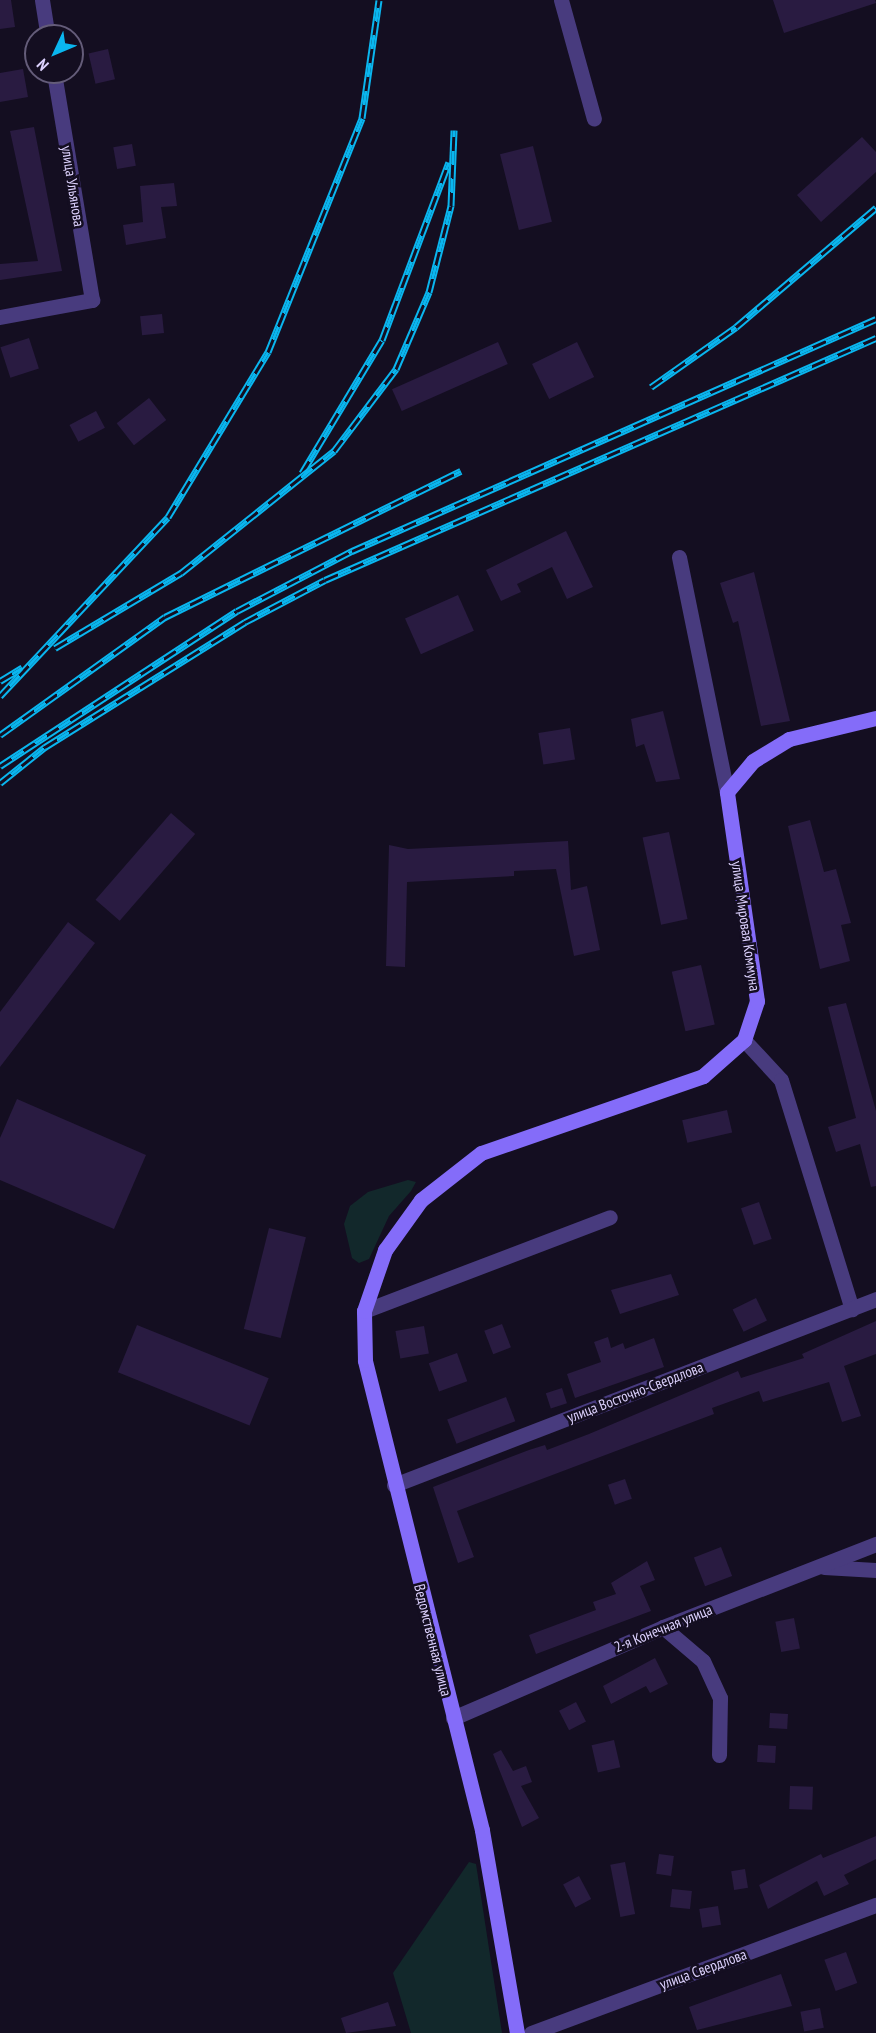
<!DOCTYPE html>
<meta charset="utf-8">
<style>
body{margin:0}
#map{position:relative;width:876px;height:2033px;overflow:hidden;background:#140e21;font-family:"PT Sans Narrow",sans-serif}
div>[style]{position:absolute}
.green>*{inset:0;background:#12282b}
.building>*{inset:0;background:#291b41;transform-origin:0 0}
.street>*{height:15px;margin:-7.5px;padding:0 7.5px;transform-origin:7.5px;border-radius:7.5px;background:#483b7e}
.secondary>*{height:15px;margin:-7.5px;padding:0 7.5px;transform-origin:7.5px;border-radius:7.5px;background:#846cf9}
.rail>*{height:7px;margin-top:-3.5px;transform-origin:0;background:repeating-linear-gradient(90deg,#140e21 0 14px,#0ab6ef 0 28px);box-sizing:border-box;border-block:2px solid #0ab6ef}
span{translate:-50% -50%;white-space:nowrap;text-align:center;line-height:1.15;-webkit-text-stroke:5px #140e21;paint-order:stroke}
.street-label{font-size:15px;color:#dcd1fd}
.north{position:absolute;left:24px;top:24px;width:60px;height:60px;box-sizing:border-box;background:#140e21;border:2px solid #645c79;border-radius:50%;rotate:226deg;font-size:16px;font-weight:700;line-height:24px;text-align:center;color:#dcd1fd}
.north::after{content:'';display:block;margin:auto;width:21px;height:27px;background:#0ab6ef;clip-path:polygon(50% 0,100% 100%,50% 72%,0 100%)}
</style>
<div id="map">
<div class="green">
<i style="clip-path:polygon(408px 1180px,416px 1182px,411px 1191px,389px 1216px,369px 1259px,359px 1263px,352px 1258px,344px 1224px,350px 1206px,368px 1192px)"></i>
<i style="clip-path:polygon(469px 1862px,476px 1864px,502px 2033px,411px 2033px,393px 1973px)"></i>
</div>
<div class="building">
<i style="clip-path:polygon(0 0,11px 0,15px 27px,0 29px)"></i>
<i style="clip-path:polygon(773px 0,875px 0,876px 3px,784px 33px)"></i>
<i style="left:108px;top:49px;width:31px;height:20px;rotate:77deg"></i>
<i style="clip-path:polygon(23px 69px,28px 97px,0 102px,0 73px)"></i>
<i style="clip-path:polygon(34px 127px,62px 271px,0 280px,0 264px,38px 261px,10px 131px)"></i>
<i style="clip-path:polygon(862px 137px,876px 152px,876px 172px,821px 222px,797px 195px)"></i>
<i style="left:132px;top:144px;width:22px;height:19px;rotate:80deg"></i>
<i style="left:533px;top:146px;width:78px;height:34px;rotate:76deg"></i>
<i style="clip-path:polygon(174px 183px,177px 206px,161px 207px,166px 238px,126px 245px,123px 225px,143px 222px,140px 186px)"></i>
<i style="left:162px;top:314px;width:19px;height:22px;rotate:84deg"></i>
<i style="left:29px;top:338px;width:32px;height:30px;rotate:72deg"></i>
<i style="left:498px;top:342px;width:24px;height:116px;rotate:66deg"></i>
<i style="left:577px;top:342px;width:39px;height:50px;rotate:64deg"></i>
<i style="left:149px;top:398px;width:28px;height:41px;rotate:52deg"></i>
<i style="left:96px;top:411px;width:19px;height:30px;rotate:62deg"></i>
<i style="clip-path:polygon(566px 531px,593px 587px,567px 599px,552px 567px,517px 584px,521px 592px,501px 601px,486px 570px)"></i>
<i style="clip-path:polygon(754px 572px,790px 721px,761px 726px,738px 621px,733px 623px,720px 583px)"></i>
<i style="left:458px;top:595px;width:39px;height:58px;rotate:66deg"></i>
<i style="clip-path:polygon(663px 711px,680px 779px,656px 782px,644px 744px,636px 747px,631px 719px)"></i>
<i style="left:570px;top:728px;width:32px;height:32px;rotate:81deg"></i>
<i style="left:171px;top:813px;width:32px;height:115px;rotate:41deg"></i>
<i style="clip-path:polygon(810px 820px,824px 872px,836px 869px,851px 923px,841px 925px,850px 961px,820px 969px,788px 826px)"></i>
<i style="left:669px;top:832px;width:89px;height:27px;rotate:78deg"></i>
<i style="clip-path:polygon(568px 841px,571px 890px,587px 886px,600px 950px,574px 956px,556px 869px,514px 871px,514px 876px,407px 882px,405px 967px,386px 966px,389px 845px,408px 849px)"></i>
<i style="clip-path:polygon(68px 922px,95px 943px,0 1067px,0 1012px)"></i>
<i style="left:701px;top:965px;width:61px;height:30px;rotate:77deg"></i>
<i style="clip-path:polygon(846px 1003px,876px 1111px,876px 1186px,871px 1187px,860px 1144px,836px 1152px,828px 1127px,856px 1118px,828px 1007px)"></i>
<i style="clip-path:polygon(17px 1099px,146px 1155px,114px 1229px,0 1180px,0 1138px)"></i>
<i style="left:727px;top:1110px;width:23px;height:46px;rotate:77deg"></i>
<i style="left:759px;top:1202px;width:39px;height:19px;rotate:71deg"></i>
<i style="left:269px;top:1228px;width:38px;height:104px;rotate:14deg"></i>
<i style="clip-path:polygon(671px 1274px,679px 1295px,620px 1314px,611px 1290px)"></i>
<i style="left:756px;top:1298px;width:25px;height:26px;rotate:64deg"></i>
<i style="clip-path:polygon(876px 1321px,876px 1354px,844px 1366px,861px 1416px,842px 1422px,829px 1382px,763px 1402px,759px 1391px,712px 1408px,714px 1414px,457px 1511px,474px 1557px,458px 1563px,433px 1487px,529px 1450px,545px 1445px,547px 1450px,589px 1434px,738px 1371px,741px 1378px,804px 1358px,802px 1354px)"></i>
<i style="left:502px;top:1324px;width:25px;height:19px;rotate:69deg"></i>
<i style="left:137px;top:1325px;width:142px;height:51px;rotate:22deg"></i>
<i style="left:424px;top:1326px;width:28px;height:29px;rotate:80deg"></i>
<i style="clip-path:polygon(608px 1337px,611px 1348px,623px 1343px,625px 1349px,654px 1338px,664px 1367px,575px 1398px,567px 1374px,601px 1362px,594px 1342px)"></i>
<i style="left:457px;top:1353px;width:30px;height:30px;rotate:70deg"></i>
<i style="left:562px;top:1388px;width:16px;height:17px;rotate:72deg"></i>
<i style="left:506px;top:1397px;width:26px;height:63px;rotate:69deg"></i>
<i style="left:625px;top:1479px;width:21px;height:18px;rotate:71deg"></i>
<i style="left:721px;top:1547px;width:31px;height:29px;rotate:69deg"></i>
<i style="clip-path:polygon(647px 1561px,655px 1580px,640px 1586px,651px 1611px,536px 1654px,529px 1635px,596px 1610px,593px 1602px,616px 1594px,611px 1583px)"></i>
<i style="left:794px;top:1618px;width:31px;height:19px;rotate:79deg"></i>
<i style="clip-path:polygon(655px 1658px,668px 1684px,650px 1693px,646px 1686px,611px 1704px,603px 1686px)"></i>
<i style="left:576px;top:1702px;width:22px;height:19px;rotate:63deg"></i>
<i style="left:770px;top:1713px;width:18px;height:15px;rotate:3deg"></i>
<i style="left:614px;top:1740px;width:28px;height:23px;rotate:77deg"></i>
<i style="left:758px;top:1745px;width:18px;height:17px;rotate:3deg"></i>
<i style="clip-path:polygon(501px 1750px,513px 1771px,526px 1766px,532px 1782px,521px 1786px,539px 1818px,522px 1827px,493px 1754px)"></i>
<i style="left:790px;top:1786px;width:23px;height:23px;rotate:2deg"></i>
<i style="clip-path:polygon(876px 1836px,876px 1859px,844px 1875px,849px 1884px,824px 1896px,817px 1881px,768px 1909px,759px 1885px,821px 1854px,823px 1858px)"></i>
<i style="left:659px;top:1854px;width:15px;height:20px;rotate:8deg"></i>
<i style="left:625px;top:1862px;width:53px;height:15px;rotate:79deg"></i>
<i style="left:745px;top:1869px;width:19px;height:14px;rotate:81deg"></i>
<i style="left:579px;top:1876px;width:26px;height:18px;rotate:62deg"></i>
<i style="left:672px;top:1889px;width:20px;height:18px;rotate:6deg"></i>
<i style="left:718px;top:1906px;width:19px;height:19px;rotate:81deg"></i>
<i style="left:846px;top:1952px;width:33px;height:23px;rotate:70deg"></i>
<i style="clip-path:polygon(781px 1974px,792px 2006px,697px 2030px,689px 2007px)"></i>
<i style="clip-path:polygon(388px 2002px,396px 2026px,346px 2033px,341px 2018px)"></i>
<i style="left:820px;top:2008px;width:20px;height:20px;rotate:79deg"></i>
</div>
<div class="street">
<i style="left:42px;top:0;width:36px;rotate:81deg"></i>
<i style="left:561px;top:0;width:123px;rotate:74.5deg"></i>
<i style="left:0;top:317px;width:94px;rotate:-10.5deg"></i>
<i style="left:92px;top:300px;width:231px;rotate:-99.5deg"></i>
<i style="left:679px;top:557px;width:240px;rotate:78.5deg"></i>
<i style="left:744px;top:1040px;width:54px;rotate:47.2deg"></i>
<i style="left:781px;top:1080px;width:240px;rotate:72.8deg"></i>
<i style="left:364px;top:1311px;width:263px;rotate:-20.9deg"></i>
<i style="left:394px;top:1485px;width:517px;rotate:-21.1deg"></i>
<i style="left:824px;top:1567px;width:52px;rotate:3.3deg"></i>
<i style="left:663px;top:1627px;width:52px;rotate:40.4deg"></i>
<i style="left:703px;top:1661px;width:41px;rotate:65.3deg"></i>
<i style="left:720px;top:1698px;width:57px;rotate:91deg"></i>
<i style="left:453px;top:1718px;width:229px;rotate:-23.4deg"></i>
<i style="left:663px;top:1627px;width:229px;rotate:-21.3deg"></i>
<i style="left:531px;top:2033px;width:368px;rotate:-20.4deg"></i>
</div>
<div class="secondary">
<i style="left:517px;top:2033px;width:206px;rotate:-99.8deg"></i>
<i style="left:482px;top:1830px;width:484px;rotate:-104deg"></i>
<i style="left:365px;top:1360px;width:49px;rotate:-91.2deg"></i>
<i style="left:364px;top:1311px;width:65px;rotate:-71deg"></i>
<i style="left:385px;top:1250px;width:62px;rotate:-54.2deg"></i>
<i style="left:421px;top:1200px;width:76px;rotate:-38.1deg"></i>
<i style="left:481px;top:1153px;width:235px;rotate:-19.1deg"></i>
<i style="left:703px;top:1076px;width:55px;rotate:-41.3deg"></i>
<i style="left:744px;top:1040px;width:41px;rotate:-71.6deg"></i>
<i style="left:757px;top:1001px;width:211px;rotate:-98.2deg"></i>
<i style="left:727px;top:792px;width:40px;rotate:-50deg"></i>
<i style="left:753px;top:761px;width:42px;rotate:-31.4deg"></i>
<i style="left:789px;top:739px;width:89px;rotate:-13.6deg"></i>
</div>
<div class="rail">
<i style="left:651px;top:387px;width:104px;rotate:-35.2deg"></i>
<i style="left:736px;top:327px;width:184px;rotate:-40.4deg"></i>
<i style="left:302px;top:473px;width:155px;rotate:-59deg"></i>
<i style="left:382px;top:340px;width:190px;rotate:-69.4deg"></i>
<i style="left:55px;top:648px;width:147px;rotate:-30.8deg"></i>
<i style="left:181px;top:573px;width:196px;rotate:-38.6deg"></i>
<i style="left:334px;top:451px;width:103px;rotate:-52.9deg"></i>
<i style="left:396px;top:369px;width:84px;rotate:-66.8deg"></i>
<i style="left:429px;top:292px;width:89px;rotate:-75.7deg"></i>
<i style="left:451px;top:206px;width:76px;rotate:-87.7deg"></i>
<i style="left:0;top:681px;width:26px;rotate:-31deg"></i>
<i style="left:0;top:696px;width:245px;rotate:-46.8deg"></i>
<i style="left:168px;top:517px;width:193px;rotate:-58.8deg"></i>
<i style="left:268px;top:352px;width:252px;rotate:-68.1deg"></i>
<i style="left:362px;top:118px;width:119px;rotate:-81.8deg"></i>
<i style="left:0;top:735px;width:203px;rotate:-35.6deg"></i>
<i style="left:165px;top:617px;width:330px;rotate:-26.3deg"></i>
<i style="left:0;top:766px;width:283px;rotate:-33.2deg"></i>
<i style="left:237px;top:611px;width:130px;rotate:-27.6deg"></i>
<i style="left:352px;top:551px;width:573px;rotate:-23.88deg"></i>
<i style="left:0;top:783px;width:58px;rotate:-38.7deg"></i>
<i style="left:45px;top:747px;width:236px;rotate:-32deg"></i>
<i style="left:245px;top:622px;width:90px;rotate:-27.7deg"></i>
<i style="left:325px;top:580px;width:602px;rotate:-23.71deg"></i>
</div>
<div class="street-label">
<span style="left:73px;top:186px;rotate:81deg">улица Ульянова</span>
<span style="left:746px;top:926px;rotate:82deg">улица Мировая Коммуна</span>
<span style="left:635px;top:1392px;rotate:-21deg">улица Восточно-Свердлова</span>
<span style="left:663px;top:1628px;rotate:-22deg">2-я Конечная улица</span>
<span style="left:433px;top:1640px;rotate:76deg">Ведомственная улица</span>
<span style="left:703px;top:1969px;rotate:-20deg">улица Свердлова</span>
</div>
<div class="north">N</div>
</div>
